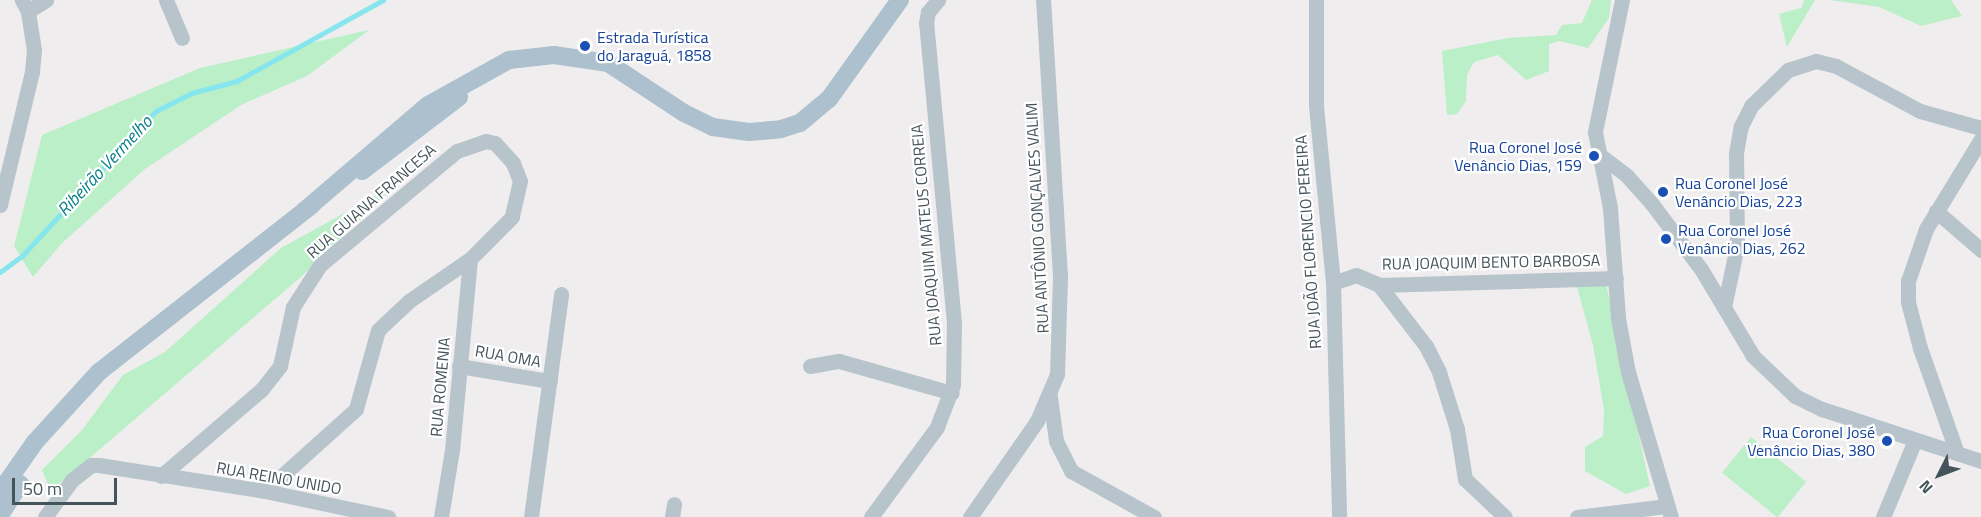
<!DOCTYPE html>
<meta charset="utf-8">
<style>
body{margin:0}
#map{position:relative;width:1981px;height:517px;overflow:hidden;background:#f0edee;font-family:"Titillium Web",sans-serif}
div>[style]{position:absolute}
.green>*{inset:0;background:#baefc7;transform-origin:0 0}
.stream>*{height:4.5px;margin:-2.25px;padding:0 2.25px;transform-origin:2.25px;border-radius:2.25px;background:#87e6ed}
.minor>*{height:15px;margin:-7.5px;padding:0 7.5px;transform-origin:7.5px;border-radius:7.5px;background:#b8c4cb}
.major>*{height:18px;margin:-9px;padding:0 9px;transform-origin:9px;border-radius:9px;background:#acc1cd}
.dots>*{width:16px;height:16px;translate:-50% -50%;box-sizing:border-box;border:3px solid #fff;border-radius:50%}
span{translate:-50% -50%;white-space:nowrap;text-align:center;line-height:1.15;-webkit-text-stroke:4.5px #fff;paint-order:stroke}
.transit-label{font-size:16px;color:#164399}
.left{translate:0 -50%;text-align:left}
.right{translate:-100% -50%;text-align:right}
.street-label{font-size:16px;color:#45545b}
.water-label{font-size:18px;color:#0b828b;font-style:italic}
.north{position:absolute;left:1909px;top:445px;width:60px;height:60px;-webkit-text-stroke:4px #fff;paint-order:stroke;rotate:228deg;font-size:16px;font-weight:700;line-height:24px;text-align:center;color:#45545b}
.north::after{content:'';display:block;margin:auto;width:21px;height:27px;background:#45545b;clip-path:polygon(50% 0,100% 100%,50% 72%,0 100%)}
.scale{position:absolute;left:12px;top:478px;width:105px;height:27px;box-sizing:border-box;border:3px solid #45545b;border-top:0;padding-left:8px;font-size:18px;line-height:21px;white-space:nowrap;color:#45545b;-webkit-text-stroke:4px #fff;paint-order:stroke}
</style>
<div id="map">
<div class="green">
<i style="clip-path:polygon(1592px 0,1611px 0,1609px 18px,1588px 48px,1559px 41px,1549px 44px,1549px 71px,1526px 80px,1498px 55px,1474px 62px,1467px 75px,1466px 101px,1457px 114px,1447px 115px,1442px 51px,1508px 38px,1556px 35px,1562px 25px,1582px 23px)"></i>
<i style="clip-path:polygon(1804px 0,1815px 0,1787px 47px,1779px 14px,1801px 8px)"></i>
<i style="clip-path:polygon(1830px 0,1951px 0,1962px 16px,1921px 26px,1879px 7px)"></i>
<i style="clip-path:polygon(369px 30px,307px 76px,241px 105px,145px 169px,62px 243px,33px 277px,14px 246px,42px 135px,200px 68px)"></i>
<i style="clip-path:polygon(395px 185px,302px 276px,51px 491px,42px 470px,82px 430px,123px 375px,165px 352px,281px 248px)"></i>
<i style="clip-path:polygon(1606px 284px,1650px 486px,1626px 494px,1585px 471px,1585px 447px,1603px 436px,1604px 410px,1593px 345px,1577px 287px)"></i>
<i style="left:1751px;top:437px;width:71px;height:46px;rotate:39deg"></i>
</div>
<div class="stream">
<i style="left:0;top:272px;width:27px;rotate:-36deg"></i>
<i style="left:22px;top:256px;width:197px;rotate:-47.3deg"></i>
<i style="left:156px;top:111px;width:40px;rotate:-26.6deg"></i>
<i style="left:192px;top:93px;width:47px;rotate:-14.9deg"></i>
<i style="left:237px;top:81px;width:167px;rotate:-29deg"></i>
</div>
<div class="minor">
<i style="left:166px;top:0;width:41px;rotate:67.2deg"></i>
<i style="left:1316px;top:0;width:106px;rotate:90deg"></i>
<i style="left:1316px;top:106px;width:178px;rotate:84.5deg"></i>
<i style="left:1333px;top:283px;width:234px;rotate:88.5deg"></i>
<i style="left:1622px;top:0;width:135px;rotate:101.6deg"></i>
<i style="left:1595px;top:132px;width:77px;rotate:78.8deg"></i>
<i style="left:1610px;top:208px;width:110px;rotate:85.8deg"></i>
<i style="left:1618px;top:318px;width:55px;rotate:79.5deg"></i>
<i style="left:1628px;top:372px;width:151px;rotate:73.5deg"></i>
<i style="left:28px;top:11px;width:21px;rotate:-31deg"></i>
<i style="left:1597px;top:153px;width:38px;rotate:37deg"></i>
<i style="left:1627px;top:176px;width:38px;rotate:48deg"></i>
<i style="left:1652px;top:204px;width:81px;rotate:53deg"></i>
<i style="left:1701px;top:269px;width:101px;rotate:59.1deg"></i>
<i style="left:1753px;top:356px;width:58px;rotate:43.6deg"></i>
<i style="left:1795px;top:396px;width:30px;rotate:26deg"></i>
<i style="left:1822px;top:409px;width:167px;rotate:18.1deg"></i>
<i style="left:0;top:205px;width:137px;rotate:-76.5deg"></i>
<i style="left:32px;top:72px;width:22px;rotate:-85deg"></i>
<i style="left:34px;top:50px;width:39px;rotate:-99deg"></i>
<i style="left:28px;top:11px;width:13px;rotate:-119deg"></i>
<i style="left:1936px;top:211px;width:60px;rotate:40.9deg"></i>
<i style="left:1333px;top:283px;width:24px;rotate:-19deg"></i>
<i style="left:1356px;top:275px;width:25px;rotate:23deg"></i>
<i style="left:1379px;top:285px;width:237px;rotate:-1.7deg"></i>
<i style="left:1379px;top:285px;width:77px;rotate:52.4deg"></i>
<i style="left:1426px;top:346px;width:29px;rotate:63deg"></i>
<i style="left:1439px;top:372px;width:60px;rotate:72.5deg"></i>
<i style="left:1457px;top:429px;width:51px;rotate:80.9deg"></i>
<i style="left:1465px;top:479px;width:55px;rotate:43.5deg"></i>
<i style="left:1724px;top:307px;width:62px;rotate:-78deg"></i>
<i style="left:1737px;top:246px;width:93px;rotate:-90.6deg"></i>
<i style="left:1736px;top:153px;width:27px;rotate:-80deg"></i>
<i style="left:1741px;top:126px;width:22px;rotate:-63deg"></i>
<i style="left:1751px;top:106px;width:52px;rotate:-44.2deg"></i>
<i style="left:1788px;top:70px;width:29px;rotate:-18deg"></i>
<i style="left:1816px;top:61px;width:21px;rotate:14deg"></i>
<i style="left:1836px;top:66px;width:95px;rotate:28.2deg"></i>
<i style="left:1920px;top:111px;width:63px;rotate:15.6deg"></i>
<i style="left:459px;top:366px;width:92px;rotate:9.4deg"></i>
<i style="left:810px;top:366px;width:29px;rotate:-10deg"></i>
<i style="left:839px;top:361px;width:117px;rotate:15.8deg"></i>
<i style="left:1050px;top:397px;width:44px;rotate:82.2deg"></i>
<i style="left:1056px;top:441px;width:34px;rotate:63deg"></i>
<i style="left:1071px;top:471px;width:95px;rotate:29deg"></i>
<i style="left:1957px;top:453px;width:111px;rotate:-109.4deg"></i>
<i style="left:1920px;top:348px;width:48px;rotate:-104.6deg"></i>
<i style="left:1908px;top:302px;width:21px;rotate:-90deg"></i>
<i style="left:1908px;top:281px;width:55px;rotate:-70.9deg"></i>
<i style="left:1926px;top:229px;width:105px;rotate:-58.6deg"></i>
<i style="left:161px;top:476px;width:133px;rotate:-40.7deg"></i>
<i style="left:262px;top:389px;width:29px;rotate:-52deg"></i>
<i style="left:280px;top:366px;width:60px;rotate:-77.6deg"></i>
<i style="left:293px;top:307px;width:50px;rotate:-57.3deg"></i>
<i style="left:320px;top:265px;width:178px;rotate:-39.8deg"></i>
<i style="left:457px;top:151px;width:31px;rotate:-19deg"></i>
<i style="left:486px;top:141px;width:9px;rotate:13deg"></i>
<i style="left:495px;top:143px;width:27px;rotate:48deg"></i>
<i style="left:513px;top:163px;width:19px;rotate:69deg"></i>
<i style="left:520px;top:181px;width:37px;rotate:103deg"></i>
<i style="left:512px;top:217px;width:59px;rotate:135deg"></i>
<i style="left:470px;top:259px;width:74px;rotate:145.5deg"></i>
<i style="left:409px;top:301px;width:42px;rotate:136.9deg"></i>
<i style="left:378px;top:330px;width:82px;rotate:105.6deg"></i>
<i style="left:356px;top:409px;width:122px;rotate:138deg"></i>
<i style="left:45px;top:517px;width:46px;rotate:-53.9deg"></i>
<i style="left:72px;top:480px;width:24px;rotate:-38deg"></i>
<i style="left:91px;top:465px;width:8px"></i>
<i style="left:99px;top:465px;width:168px;rotate:8.9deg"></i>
<i style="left:265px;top:491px;width:126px;rotate:11.9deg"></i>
<i style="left:441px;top:517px;width:68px;rotate:-80.7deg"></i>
<i style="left:452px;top:450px;width:192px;rotate:-84.6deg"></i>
<i style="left:531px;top:517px;width:225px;rotate:-82.3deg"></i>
<i style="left:672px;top:517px;width:13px;rotate:-81deg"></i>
<i style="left:871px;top:517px;width:112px;rotate:-53.7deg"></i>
<i style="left:937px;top:427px;width:45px;rotate:-69.1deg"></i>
<i style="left:953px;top:385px;width:62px;rotate:-89.1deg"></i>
<i style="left:954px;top:323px;width:301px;rotate:-95.3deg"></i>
<i style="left:926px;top:23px;width:11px;rotate:-80deg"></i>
<i style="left:928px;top:12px;width:16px;rotate:-50deg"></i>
<i style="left:970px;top:517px;width:117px;rotate:-55.1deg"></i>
<i style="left:1037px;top:421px;width:51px;rotate:-66.9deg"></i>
<i style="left:1057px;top:374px;width:98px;rotate:-88.2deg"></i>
<i style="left:1060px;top:276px;width:277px;rotate:-93.5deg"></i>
<i style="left:1577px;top:517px;width:91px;rotate:-7deg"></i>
<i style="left:1883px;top:517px;width:83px;rotate:-67.4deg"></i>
</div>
<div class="major">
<i style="left:362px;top:171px;width:122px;rotate:-37.3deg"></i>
<i style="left:304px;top:211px;width:163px;rotate:-40.5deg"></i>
<i style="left:428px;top:105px;width:93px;rotate:-29.1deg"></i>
<i style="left:509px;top:60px;width:45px;rotate:-6.3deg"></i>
<i style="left:554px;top:55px;width:55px;rotate:8.4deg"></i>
<i style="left:608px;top:63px;width:91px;rotate:33.3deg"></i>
<i style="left:684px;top:113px;width:32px;rotate:26deg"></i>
<i style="left:713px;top:127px;width:36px;rotate:8deg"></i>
<i style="left:749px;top:132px;width:32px;rotate:-5deg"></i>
<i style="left:781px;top:129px;width:20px;rotate:-18deg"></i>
<i style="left:800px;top:123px;width:38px;rotate:-40deg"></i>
<i style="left:829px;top:99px;width:122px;rotate:-54.4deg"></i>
<i style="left:0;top:492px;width:61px;rotate:-55deg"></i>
<i style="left:35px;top:442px;width:95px;rotate:-47.6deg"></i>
<i style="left:99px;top:372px;width:271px;rotate:-38.1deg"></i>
<i style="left:0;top:515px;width:37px;rotate:-57deg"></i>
</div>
<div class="dots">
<i style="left:585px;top:46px;background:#1a4fb4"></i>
<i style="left:1594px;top:156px;background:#1a4fb4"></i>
<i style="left:1663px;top:192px;background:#1a4fb4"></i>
<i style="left:1666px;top:239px;background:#1a4fb4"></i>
<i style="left:1887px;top:441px;background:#1a4fb4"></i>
</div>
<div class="transit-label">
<span class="left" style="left:597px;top:46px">Estrada Turística<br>do Jaraguá, 1858</span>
<span class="right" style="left:1582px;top:156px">Rua Coronel José<br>Venâncio Dias, 159</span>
<span class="left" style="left:1675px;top:192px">Rua Coronel José<br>Venâncio Dias, 223</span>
<span class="left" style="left:1678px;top:239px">Rua Coronel José<br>Venâncio Dias, 262</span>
<span class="right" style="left:1875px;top:441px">Rua Coronel José<br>Venâncio Dias, 380</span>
</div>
<div class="street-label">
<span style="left:371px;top:201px;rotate:-41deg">RUA GUIANA FRANCESA</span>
<span style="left:1037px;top:218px;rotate:-93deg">RUA ANTÔNIO GONÇALVES VALIM</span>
<span style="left:926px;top:235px;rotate:-95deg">RUA JOAQUIM MATEUS CORREIA</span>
<span style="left:1308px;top:242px;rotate:-94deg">RUA JOÃO FLORENCIO PEREIRA</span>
<span style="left:1491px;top:262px;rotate:-1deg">RUA JOAQUIM BENTO BARBOSA</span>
<span style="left:508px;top:356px;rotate:10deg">RUA OMA</span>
<span style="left:440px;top:387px;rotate:-85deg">RUA ROMENIA</span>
<span style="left:279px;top:478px;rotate:10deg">RUA REINO UNIDO</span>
</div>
<div class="water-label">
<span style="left:105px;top:166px;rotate:-47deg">Ribeirão Vermelho</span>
</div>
<div class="north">N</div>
<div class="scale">50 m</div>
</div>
